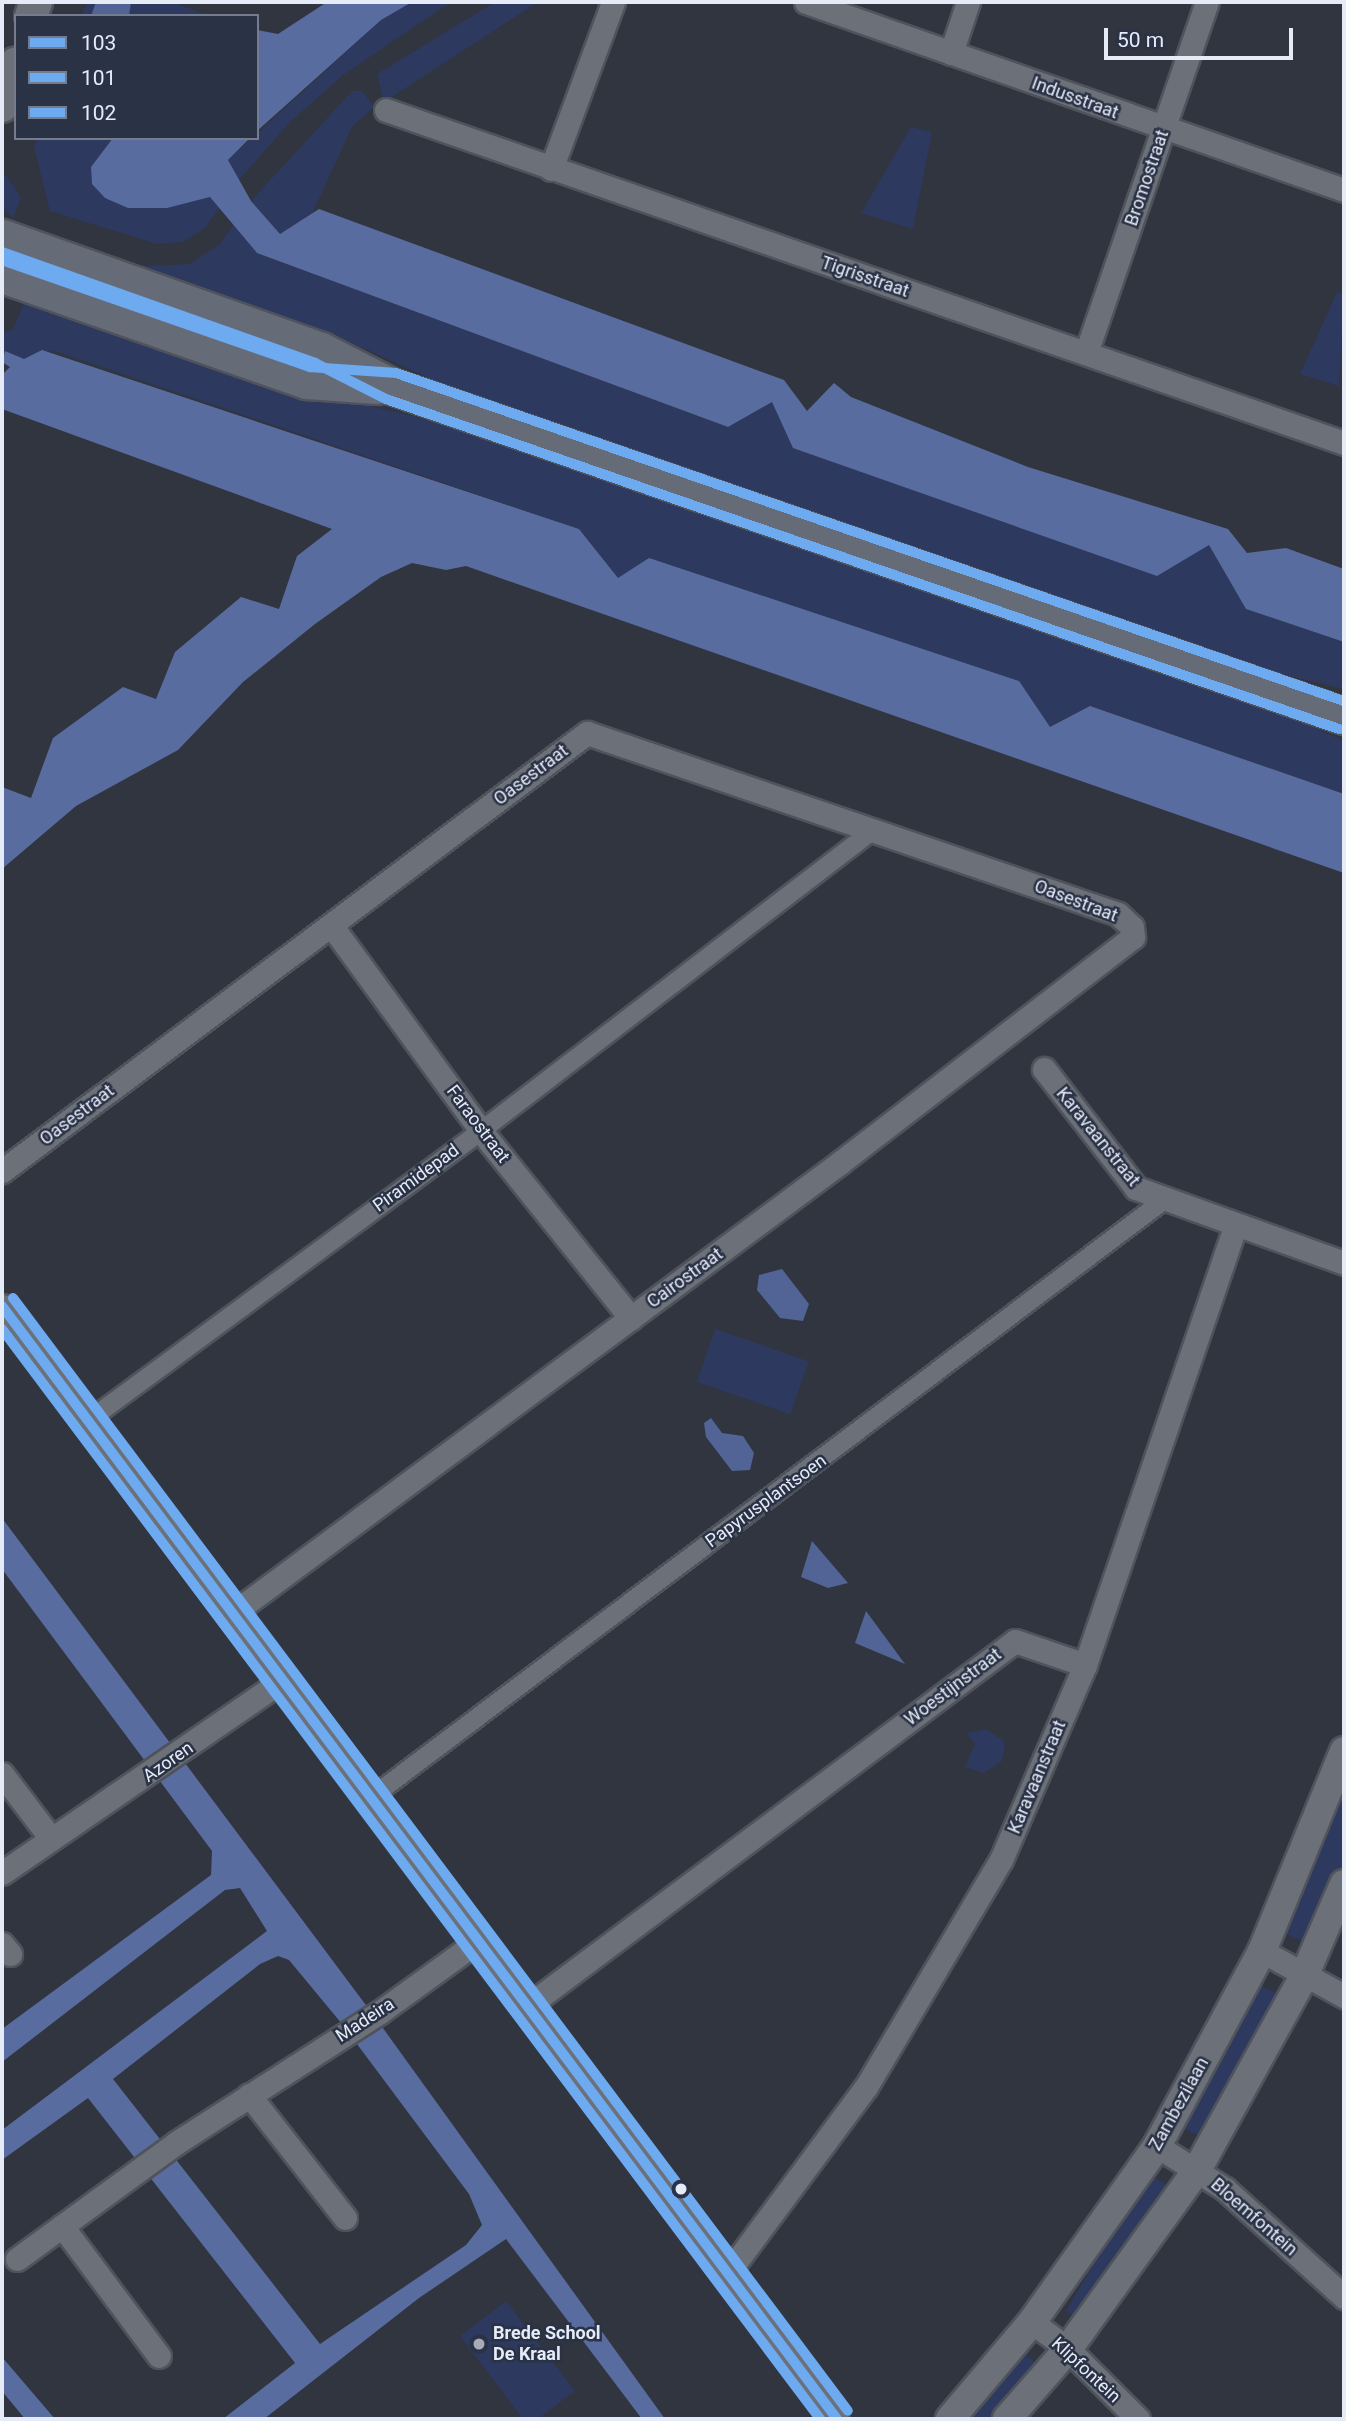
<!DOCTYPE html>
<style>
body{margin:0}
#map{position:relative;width:1346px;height:2421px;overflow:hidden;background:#30353f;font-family:Roboto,sans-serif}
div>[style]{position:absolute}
.green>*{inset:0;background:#2d395f;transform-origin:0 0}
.forest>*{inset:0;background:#526496}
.water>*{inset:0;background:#596c9f}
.roads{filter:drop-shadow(2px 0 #4f535c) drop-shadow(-2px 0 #4f535c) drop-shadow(0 2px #4f535c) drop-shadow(0 -2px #4f535c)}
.pedestrian>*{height:18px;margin:-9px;padding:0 9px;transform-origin:9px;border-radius:9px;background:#6c7078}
.minor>*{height:23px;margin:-11.5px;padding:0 11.5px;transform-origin:11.5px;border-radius:11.5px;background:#6c7078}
.tertiary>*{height:28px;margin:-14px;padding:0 14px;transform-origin:14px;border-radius:14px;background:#6c7078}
.secondary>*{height:32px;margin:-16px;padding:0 16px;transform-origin:16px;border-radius:16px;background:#6c7078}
.primary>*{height:35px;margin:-17.5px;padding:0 17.5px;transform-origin:17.5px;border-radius:17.5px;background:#666b78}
.bus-1>*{height:10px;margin:-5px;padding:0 5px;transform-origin:5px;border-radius:5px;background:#6daaf0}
.bus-2>*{height:10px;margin:-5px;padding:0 5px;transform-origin:5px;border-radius:5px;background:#6daaf0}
.bus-3>*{height:10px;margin:-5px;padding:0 5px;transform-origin:5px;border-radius:5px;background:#6daaf0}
.dots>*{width:19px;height:19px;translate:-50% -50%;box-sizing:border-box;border:4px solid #2a3245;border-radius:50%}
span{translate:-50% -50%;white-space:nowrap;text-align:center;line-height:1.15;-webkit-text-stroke:5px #2a3245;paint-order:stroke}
.street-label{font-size:18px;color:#e6ebf8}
.poi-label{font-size:18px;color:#e6ebf8;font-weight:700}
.left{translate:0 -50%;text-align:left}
.frame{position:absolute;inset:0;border:4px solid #e6ebf8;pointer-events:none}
.legend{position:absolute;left:14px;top:14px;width:245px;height:126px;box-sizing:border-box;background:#2a3245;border:2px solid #757c8d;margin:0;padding:9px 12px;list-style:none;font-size:21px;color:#e6ebf8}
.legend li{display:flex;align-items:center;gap:14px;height:35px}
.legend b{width:35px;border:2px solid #757c8d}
.scale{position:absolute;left:1104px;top:28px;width:189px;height:32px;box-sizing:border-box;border:4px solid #e6ebf8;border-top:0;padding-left:9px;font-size:21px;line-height:24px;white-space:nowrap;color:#e6ebf8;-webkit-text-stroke:5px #2a3245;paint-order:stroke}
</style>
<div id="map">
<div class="green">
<i style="clip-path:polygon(87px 2px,172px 2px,210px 16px,81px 16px)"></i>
<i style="clip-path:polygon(412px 2px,451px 2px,343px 75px,289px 123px,239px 180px,228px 160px,381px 20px)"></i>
<i style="clip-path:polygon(495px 2px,538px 2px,384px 102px,377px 74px)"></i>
<i style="clip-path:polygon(352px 91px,362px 91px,374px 107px,352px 127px,312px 214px,280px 234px,251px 201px)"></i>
<i style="clip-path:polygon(911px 127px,932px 132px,913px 229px,861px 213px)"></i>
<i style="clip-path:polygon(37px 138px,113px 138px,91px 167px,92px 184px,128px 208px,166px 208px,210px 197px,220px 207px,205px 228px,183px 242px,157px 244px,50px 211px,34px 147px)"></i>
<i style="clip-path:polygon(2px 170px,21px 197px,13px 219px,2px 206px)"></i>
<i style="clip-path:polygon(234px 224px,257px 253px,728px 427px,772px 402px,1209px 545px,1246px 609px,1344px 642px,1344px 689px,1257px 668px,462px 393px,365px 349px,123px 267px,190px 264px,220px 244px)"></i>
<i style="clip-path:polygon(1337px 292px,1344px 295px,1339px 386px,1300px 374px)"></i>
<i style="clip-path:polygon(28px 294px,299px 389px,463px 428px,1235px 690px,1344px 741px,1344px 794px,1091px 706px,1050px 727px,618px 578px,579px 529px,52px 350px,24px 359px,5px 351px,2px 359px,2px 334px,13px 329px)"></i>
<i style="left:715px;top:1329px;width:99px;height:56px;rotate:19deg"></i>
<i style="clip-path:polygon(985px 1729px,1003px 1740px,1005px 1750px,1001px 1762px,984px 1773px,965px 1767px,975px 1744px,967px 1733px)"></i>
<i style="clip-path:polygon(1344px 1786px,1344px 1875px,1313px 1946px,1280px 1931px)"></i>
<i style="left:1255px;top:1983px;width:37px;height:162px;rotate:26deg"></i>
<i style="left:1146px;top:2173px;width:34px;height:160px;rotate:30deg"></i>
<i style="clip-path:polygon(506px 2301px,575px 2391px,538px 2419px,523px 2419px,460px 2336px)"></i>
<i style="clip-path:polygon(1019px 2350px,1044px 2368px,998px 2419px,958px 2419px)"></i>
</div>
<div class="forest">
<i style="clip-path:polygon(96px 2px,131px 2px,129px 16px,91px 16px)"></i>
<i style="clip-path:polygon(782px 1269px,809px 1304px,803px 1321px,780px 1318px,757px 1290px,759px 1275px)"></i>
<i style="clip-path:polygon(711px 1418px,722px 1433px,743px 1436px,754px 1453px,750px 1470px,732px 1471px,706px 1437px,704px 1423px)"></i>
<i style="clip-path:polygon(812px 1541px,848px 1583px,828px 1588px,801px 1577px)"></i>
<i style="clip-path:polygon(866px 1611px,905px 1664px,855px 1643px)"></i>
</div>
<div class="water">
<i style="clip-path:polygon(327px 2px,412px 2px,381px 20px,257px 131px,257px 30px,278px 34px)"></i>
<i style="clip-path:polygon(113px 138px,250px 138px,228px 160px,251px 201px,280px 234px,319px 209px,784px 380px,807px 411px,834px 383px,851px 397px,1028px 467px,1228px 529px,1247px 553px,1286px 548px,1344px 569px,1344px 642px,1246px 609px,1209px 545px,1157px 576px,793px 448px,772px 402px,728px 427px,257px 253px,210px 197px,167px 208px,128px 208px,105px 198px,92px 184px,91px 167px)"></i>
<i style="clip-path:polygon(42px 350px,579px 529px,618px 578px,649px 558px,1019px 681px,1050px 727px,1090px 706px,1344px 794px,1344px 873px,466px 566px,446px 570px,412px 563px,381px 577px,315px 624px,243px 682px,178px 750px,76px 806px,2px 869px,2px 787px,31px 798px,53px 738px,123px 687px,156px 699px,175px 652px,241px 597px,279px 609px,297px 556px,332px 529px,2px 409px,2px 375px,10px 367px,2px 362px,5px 351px,24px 359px)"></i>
<i style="clip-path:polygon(evenodd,2px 1518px,380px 2024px,665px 2419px,642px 2419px,506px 2239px,419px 2298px,264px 2419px,223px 2419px,295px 2363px,88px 2098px,2px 2160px,2px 2130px,267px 1931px,240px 1888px,225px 1890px,2px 2062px,2px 2029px,211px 1875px,212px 1851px,2px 1569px,2px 1518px,278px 1956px,289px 1960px,342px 2024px,469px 2194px,482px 2225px,466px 2245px,320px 2344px,113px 2079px,260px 1964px,278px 1956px)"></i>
<i style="clip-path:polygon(2px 2357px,55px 2419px,25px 2419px,2px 2391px)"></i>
</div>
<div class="roads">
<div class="pedestrian">
<i style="left:88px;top:1421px;width:488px;rotate:-36.4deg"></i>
<i style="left:481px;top:1131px;width:496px;rotate:-37.5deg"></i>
<i style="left:369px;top:1799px;width:994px;rotate:-36.99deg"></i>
</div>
<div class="minor">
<i style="left:806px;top:2px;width:570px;rotate:19.26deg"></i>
<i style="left:951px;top:53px;width:54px;rotate:-71.6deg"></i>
<i style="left:386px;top:110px;width:1014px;rotate:19.17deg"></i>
<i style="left:551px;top:169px;width:178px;rotate:-69.6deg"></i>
<i style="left:1086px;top:353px;width:371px;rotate:-71deg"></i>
<i style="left:331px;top:925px;width:255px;rotate:53.9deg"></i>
<i style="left:481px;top:1131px;width:240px;rotate:51.3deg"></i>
<i style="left:1044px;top:1069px;width:150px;rotate:52.3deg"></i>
<i style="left:1136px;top:1188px;width:221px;rotate:19.8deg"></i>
<i style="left:2px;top:1171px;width:731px;rotate:-36.82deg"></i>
<i style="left:587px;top:733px;width:561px;rotate:18.82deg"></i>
<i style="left:1118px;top:914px;width:19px;rotate:43deg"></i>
<i style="left:1132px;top:927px;width:10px;rotate:84deg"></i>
<i style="left:1133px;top:937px;width:369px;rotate:142.4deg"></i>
<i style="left:841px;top:1162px;width:757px;rotate:143.43deg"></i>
<i style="left:2px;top:1306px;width:1391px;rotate:53.12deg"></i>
<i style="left:2px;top:1774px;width:78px;rotate:52.8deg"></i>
<i style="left:2px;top:1873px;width:341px;rotate:-34.5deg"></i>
<i style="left:2px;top:1944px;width:13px;rotate:51deg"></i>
<i style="left:1262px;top:1951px;width:94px;rotate:28.8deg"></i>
<i style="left:529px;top:2005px;width:607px;rotate:-36.83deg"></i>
<i style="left:1015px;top:1641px;width:74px;rotate:18.9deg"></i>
<i style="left:249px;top:2095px;width:156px;rotate:52deg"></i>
<i style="left:1157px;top:2146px;width:80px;rotate:32.3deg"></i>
<i style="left:1225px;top:2189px;width:161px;rotate:42.2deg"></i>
<i style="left:62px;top:2226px;width:162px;rotate:53.3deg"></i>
<i style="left:17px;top:2259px;width:197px;rotate:-36.1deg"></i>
<i style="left:176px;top:2143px;width:242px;rotate:-32.7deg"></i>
<i style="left:380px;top:2012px;width:121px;rotate:-35.9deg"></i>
<i style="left:727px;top:2274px;width:233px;rotate:-53.4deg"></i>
<i style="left:866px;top:2087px;width:264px;rotate:-59.3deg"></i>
<i style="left:1001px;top:1860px;width:212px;rotate:-66.7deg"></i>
<i style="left:1085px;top:1665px;width:465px;rotate:-71.1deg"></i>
<i style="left:1032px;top:2322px;width:45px;rotate:36.9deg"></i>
<i style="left:1068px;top:2349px;width:99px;rotate:45deg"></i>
</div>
<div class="tertiary">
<i style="left:950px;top:2419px;width:127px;rotate:-49.8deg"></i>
<i style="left:1032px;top:2322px;width:216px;rotate:-54.6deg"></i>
<i style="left:1157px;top:2146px;width:221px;rotate:-61.7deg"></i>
<i style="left:1262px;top:1951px;width:216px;rotate:-67.7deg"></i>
<i style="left:1007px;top:2419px;width:93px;rotate:-48.9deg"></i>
<i style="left:1068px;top:2349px;width:221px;rotate:-54.2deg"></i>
<i style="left:1197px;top:2170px;width:224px;rotate:-61.1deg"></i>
<i style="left:1305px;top:1974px;width:98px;rotate:-66.6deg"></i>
</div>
<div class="secondary">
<i style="left:31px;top:16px;width:15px;rotate:-70deg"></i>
<i style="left:2px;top:106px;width:45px;rotate:-72deg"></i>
</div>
<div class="primary">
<i style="left:2px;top:237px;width:338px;rotate:19.5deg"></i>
<i style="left:321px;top:350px;width:79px;rotate:27.2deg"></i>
<i style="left:391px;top:386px;width:1009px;rotate:19.1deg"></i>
<i style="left:2px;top:275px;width:323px;rotate:19.2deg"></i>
<i style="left:307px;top:381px;width:70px;rotate:4.1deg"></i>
</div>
</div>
<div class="bus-1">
<i style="left:2px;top:1306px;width:1391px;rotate:53.12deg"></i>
</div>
<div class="bus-2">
<i style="left:2px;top:252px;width:332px;rotate:19.5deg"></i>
<i style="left:315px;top:363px;width:80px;rotate:26.9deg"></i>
<i style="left:386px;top:399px;width:1009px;rotate:19.1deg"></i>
<i style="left:2px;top:1329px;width:1363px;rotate:53.11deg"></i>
</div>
<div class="bus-3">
<i style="left:7px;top:262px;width:321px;rotate:19.1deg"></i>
<i style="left:310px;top:367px;width:86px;rotate:4deg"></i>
<i style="left:396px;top:373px;width:1003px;rotate:19.09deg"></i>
<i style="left:13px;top:1298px;width:1391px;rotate:53.12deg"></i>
</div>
<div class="dots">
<i style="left:681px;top:2189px;background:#e6ebf8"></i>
<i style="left:479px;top:2344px;background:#a6abb7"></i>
</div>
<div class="street-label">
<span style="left:1075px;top:98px;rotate:20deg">Indusstraat</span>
<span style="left:1147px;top:178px;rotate:-71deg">Bromostraat</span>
<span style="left:865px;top:277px;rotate:19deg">Tigrisstraat</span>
<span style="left:531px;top:775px;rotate:-37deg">Oasestraat</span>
<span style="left:1076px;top:901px;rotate:21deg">Oasestraat</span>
<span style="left:77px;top:1115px;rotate:-37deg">Oasestraat</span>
<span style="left:478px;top:1124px;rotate:53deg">Faraostraat</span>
<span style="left:1098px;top:1137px;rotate:51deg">Karavaanstraat</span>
<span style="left:416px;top:1178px;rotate:-36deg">Piramidepad</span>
<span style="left:685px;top:1278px;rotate:-36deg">Cairostraat</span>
<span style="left:766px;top:1501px;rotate:-36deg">Papyrusplantsoen</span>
<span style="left:953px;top:1687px;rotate:-37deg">Woestijnstraat</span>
<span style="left:168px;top:1762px;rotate:-35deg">Azoren</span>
<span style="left:1037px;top:1777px;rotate:-67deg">Karavaanstraat</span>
<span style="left:365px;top:2020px;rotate:-33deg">Madeira</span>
<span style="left:1179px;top:2104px;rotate:-61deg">Zambezilaan</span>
<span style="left:1254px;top:2217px;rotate:41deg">Bloemfontein</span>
<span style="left:1086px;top:2370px;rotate:43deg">Klipfontein</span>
</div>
<div class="poi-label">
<span class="left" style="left:493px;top:2344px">Brede School<br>De Kraal</span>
</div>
<div class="frame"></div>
<ul class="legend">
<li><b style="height:9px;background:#6daaf0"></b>103</li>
<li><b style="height:9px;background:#6daaf0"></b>101</li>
<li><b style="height:9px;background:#6daaf0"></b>102</li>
</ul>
<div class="scale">50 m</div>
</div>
